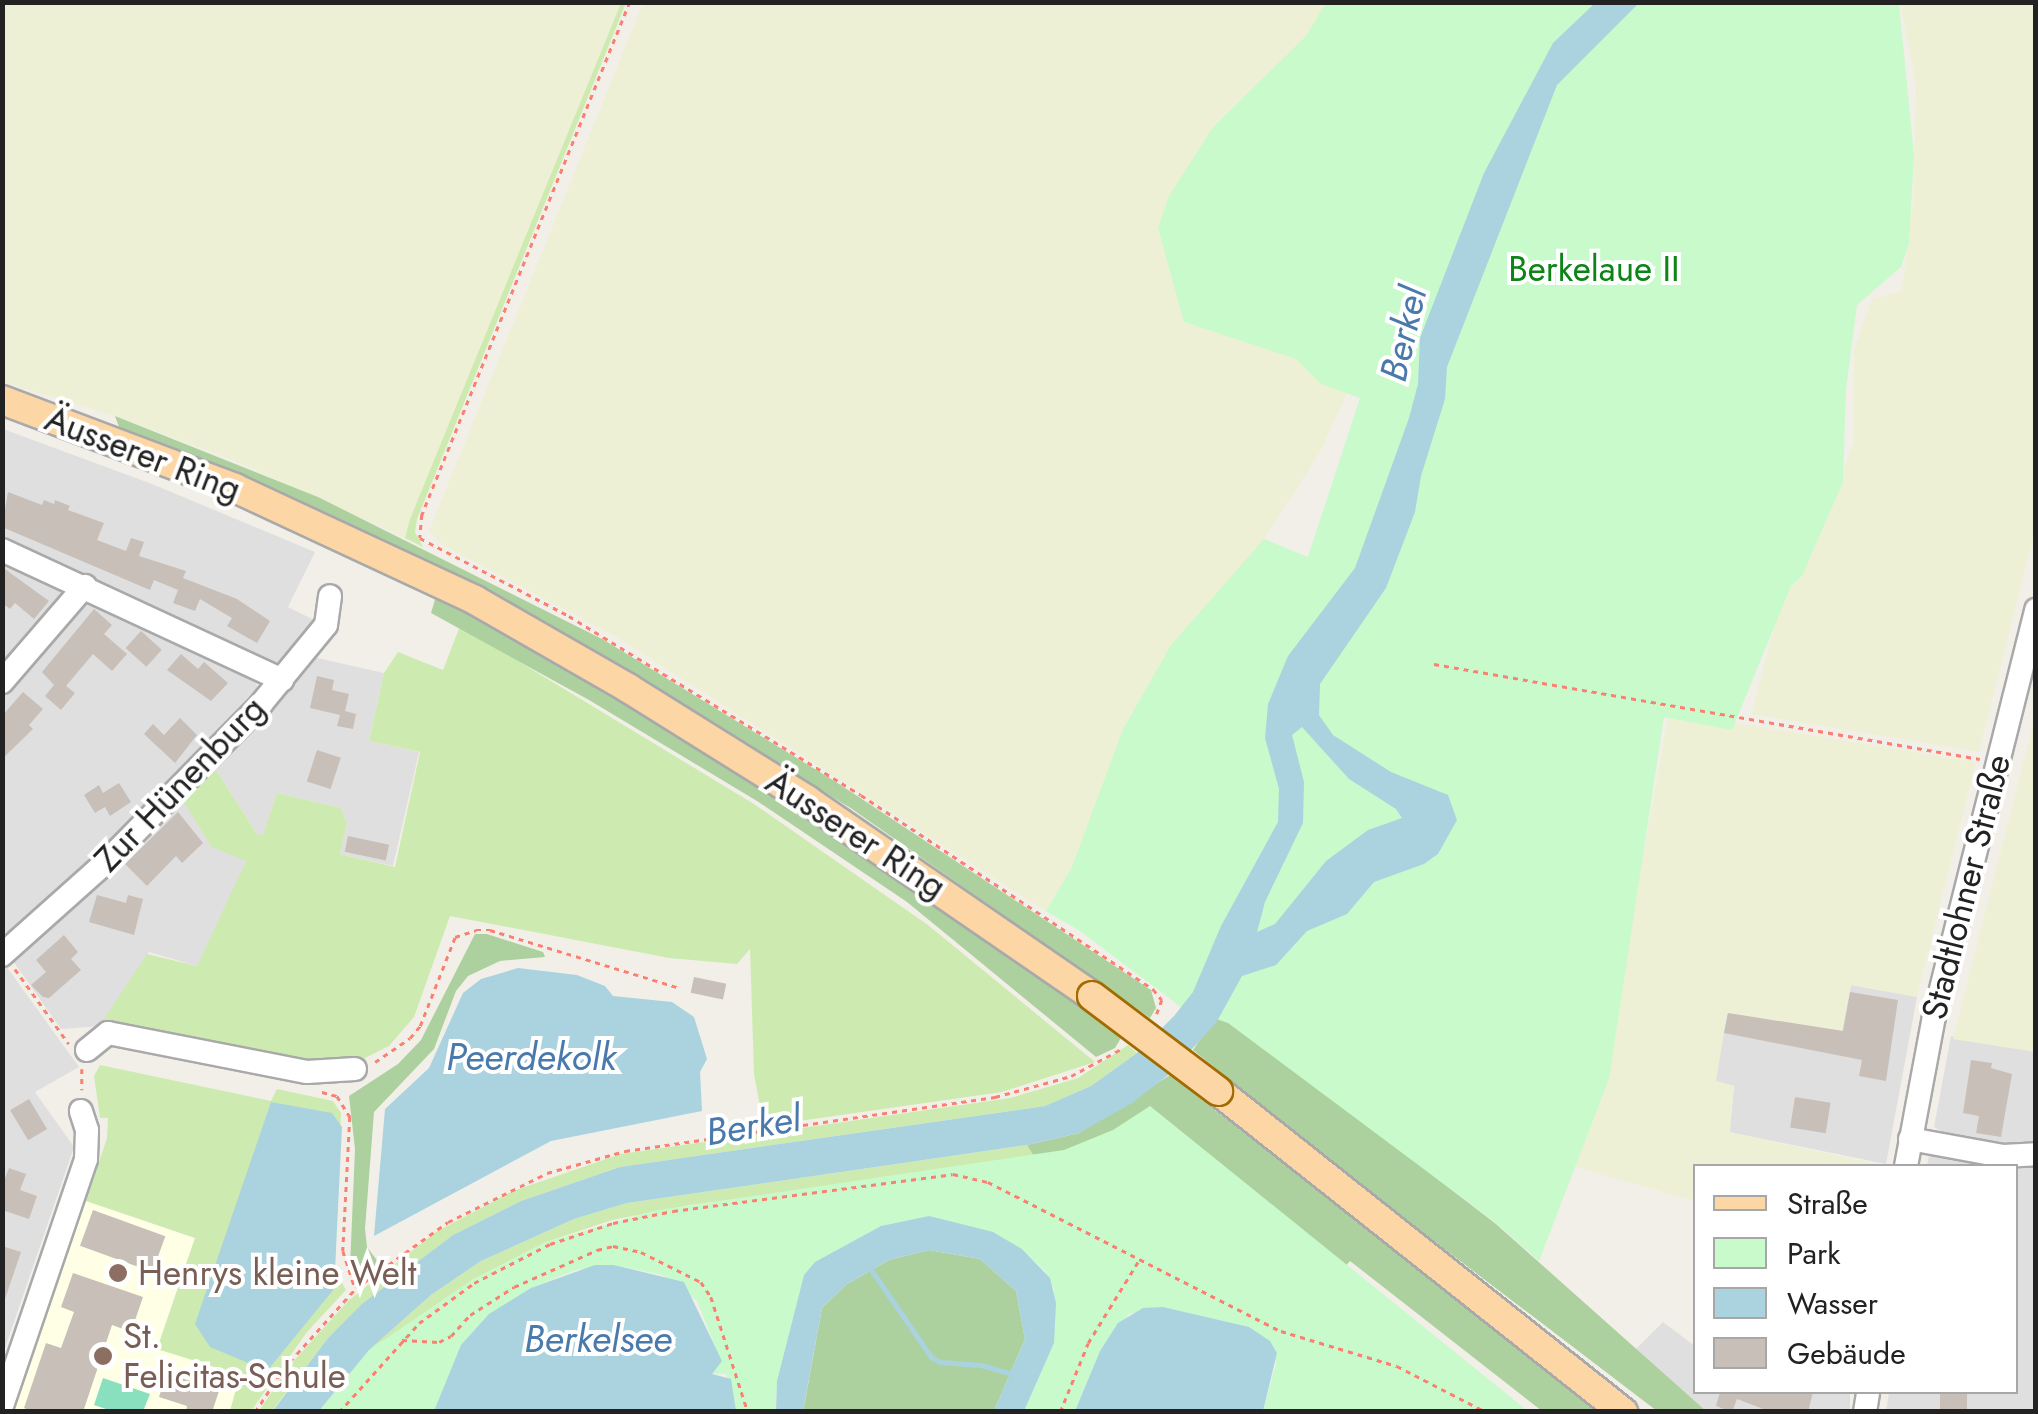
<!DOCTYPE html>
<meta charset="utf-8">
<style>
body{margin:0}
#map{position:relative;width:2038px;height:1414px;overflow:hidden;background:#f2efe9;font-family:Jost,sans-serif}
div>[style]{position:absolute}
.residential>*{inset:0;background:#e0dfdf}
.education>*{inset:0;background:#ffffe5}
.farmland>*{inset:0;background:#eef0d5}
.grass>*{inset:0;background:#cdebb0}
.forest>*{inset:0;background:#add19e}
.park>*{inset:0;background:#c8facc}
.pitch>*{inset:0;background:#88e0be}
.water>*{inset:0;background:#aad3df}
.stream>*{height:5px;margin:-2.5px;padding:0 2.5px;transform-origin:2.5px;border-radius:2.5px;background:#aad3df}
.building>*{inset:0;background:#c7bfb8;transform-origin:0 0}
.path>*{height:2.5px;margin-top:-1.25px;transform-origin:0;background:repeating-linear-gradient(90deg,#fa8072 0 5px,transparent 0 10px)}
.roads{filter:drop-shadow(2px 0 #a9a9a9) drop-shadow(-2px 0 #a9a9a9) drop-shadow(0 2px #a9a9a9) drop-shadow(0 -2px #a9a9a9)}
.minor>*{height:22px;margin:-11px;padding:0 11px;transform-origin:11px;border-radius:11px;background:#fff}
.major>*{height:28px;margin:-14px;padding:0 14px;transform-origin:14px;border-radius:14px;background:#fcd6a4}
.bridges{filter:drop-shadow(2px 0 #a06b00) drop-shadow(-2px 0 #a06b00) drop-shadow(0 2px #a06b00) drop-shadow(0 -2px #a06b00)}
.major-bridge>*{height:28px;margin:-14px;padding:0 14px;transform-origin:14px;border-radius:14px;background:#fcd6a4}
.dots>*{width:28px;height:28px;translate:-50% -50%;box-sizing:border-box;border:5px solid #fff;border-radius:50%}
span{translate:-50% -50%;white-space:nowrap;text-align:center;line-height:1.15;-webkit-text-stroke:8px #fff;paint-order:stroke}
.park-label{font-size:35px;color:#0c8416}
.street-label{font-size:35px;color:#222}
.education-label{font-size:35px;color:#785e54}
.left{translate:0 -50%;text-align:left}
.water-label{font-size:38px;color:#4a7aab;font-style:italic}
.frame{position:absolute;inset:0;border:5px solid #222;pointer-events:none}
.legend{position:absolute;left:1693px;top:1164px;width:325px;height:230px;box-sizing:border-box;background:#fff;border:2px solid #a7a7a7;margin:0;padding:12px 18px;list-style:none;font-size:30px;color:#222}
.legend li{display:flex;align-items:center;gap:20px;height:50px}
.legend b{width:50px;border:2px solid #a7a7a7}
</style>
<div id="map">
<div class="residential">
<i style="clip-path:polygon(3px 429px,152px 484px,315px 552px,288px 607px,316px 621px,283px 662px,266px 663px,156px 608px,3px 541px)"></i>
<i style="clip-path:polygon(3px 556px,59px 580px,68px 596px,3px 676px)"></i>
<i style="clip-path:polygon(87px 601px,256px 678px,257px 688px,76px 875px,16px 930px,3px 933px,3px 697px)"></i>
<i style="clip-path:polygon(313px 657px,384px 673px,369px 741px,419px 752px,393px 866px,340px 854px,347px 824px,341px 808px,277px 793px,263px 836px,257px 834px,214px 767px)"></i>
<i style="clip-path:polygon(180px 796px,246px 861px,225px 913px,197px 966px,149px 952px,102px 1026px,61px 1029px,13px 961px)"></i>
<i style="clip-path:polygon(6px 966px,79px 1067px,35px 1092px,74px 1147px,3px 1354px,2px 969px)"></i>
<i style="clip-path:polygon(1851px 985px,1917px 997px,1886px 1164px,1729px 1132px,1734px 1086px,1715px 1081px,1727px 1013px,1842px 1030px)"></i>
<i style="clip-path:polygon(1951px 1036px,2035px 1049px,2035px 1149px,1953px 1138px,1934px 1127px)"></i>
<i style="clip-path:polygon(1940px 1152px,2035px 1165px,2035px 1411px,1886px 1412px,1889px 1392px,2016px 1392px,2016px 1166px,1927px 1166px,1929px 1156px)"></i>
<i style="clip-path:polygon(1663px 1322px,1695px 1346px,1696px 1392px,1850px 1392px,1850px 1411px,1706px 1411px,1634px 1351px)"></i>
</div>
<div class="education">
<i style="clip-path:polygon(78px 1198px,195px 1238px,157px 1348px,240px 1376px,230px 1411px,10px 1412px)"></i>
</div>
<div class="farmland">
<i style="clip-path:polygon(2px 3px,621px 3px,405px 538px,230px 459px,115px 416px,3px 382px)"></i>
<i style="clip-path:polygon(643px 3px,1326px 3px,1306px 36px,1213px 127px,1184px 322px,1296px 359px,1321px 384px,1347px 393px,1320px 452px,1264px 539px,1046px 911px,613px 635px,444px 546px,429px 531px)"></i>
<i style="clip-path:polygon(1900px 3px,2035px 3px,2035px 530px,1979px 752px,1751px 714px,1785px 587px,1810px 560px,1854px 441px,1854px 349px,1872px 299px,1902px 291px,1913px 200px,1916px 86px)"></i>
<i style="clip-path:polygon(1669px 712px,1976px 762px,1917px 997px,1851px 985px,1842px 1031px,1727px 1014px,1716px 1081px,1734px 1086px,1730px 1132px,1885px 1166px,1696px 1166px,1695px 1201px,1575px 1167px,1609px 1079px,1626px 948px)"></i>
<i style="clip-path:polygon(2035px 716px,2036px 1052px,2035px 1052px,1953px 1039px)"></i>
</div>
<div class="grass">
<i style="clip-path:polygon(621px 3px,626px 3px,417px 519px,415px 532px,423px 547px,405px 538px,410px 519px)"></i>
<i style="clip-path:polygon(460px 626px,754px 804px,928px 925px,1095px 1062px,1002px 1092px,764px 1126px,754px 1075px,750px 949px,737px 964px,669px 958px,450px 916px,414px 1017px,389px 1046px,347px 1067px,325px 1069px,100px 1025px,147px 954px,197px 966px,246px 861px,212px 847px,180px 796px,214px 767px,257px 834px,263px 835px,277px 793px,341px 808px,347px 824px,340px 854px,395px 867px,420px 752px,369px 741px,384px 673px,398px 652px,443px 670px)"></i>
<i style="clip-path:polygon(1128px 1045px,1137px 1053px,1091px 1086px,1045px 1106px,620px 1167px,521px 1201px,453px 1235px,363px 1304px,328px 1338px,272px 1411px,258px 1412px,291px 1364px,349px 1300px,436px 1232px,513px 1191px,621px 1154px,1010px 1098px,1078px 1078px)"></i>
<i style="clip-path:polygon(100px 1065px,271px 1101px,277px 1089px,333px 1101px,341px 1113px,335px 1271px,346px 1290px,307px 1332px,251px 1411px,230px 1411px,240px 1375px,157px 1349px,195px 1238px,86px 1201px,107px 1138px,108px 1118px,100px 1118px,94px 1076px)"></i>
<i style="clip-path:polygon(1027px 1145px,1037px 1159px,690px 1205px,612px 1220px,546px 1242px,472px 1280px,319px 1412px,369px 1350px,431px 1295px,481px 1261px,574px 1219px,627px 1203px)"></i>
</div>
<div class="forest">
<i style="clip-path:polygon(115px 416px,318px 497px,604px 640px,836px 782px,1151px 990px,1156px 1008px,1150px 1018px,852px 809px,584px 644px,492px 593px,322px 511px,119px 427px)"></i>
<i style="clip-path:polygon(436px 596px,576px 671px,740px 769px,1084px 1009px,1121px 1038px,1115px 1048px,1096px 1057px,907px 902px,757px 801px,589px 700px,431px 613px)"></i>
<i style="clip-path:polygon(475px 934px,487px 934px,543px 952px,545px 957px,500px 961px,468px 976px,456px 991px,434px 1049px,374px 1112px,365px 1229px,367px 1247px,379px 1263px,358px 1278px,350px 1267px,355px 1149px,349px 1096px,398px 1064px,421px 1040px)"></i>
<i style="clip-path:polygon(1226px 1001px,1379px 1134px,1496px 1224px,1706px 1411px,1657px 1411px,1333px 1164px,1193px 1050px)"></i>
<i style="clip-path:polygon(1170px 1075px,1319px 1191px,1597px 1411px,1542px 1411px,1350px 1261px,1318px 1297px,1036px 1159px,1027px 1145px,1079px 1133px)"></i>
<i style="clip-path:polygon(929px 1250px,980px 1259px,1016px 1291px,1025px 1339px,994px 1411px,803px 1412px,822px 1308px,847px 1284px,889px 1260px)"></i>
</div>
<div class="park">
<i style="clip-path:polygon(1326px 3px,1899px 3px,1914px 155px,1909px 244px,1901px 267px,1857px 305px,1846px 390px,1843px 482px,1802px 576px,1791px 586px,1732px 730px,1664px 717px,1609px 1079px,1539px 1261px,1496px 1223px,1228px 1023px,1181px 1007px,1080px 931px,1046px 911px,1072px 867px,1123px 729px,1171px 645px,1264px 539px,1308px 557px,1360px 398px,1321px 384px,1296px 359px,1184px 322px,1158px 228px,1169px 196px,1213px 127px,1306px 36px)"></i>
<i style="clip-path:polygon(1150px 1106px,1528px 1411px,1263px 1411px,1276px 1363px,1274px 1347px,1248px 1327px,1163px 1307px,1129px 1314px,1100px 1351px,1075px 1411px,1024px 1411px,1054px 1343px,1054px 1289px,1045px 1271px,1022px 1249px,929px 1216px,881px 1226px,815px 1262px,804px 1275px,777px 1381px,776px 1411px,731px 1411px,735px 1411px,726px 1374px,712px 1374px,721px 1361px,697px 1301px,662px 1275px,614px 1265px,576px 1270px,531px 1288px,445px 1390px,434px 1411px,319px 1412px,369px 1350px,472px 1280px,546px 1242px,653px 1211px,1064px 1150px,1113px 1130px)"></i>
</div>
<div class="pitch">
<i style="clip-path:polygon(103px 1378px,150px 1394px,143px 1411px,112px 1411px,94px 1405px)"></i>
</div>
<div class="water">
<i style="clip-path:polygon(evenodd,1595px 3px,1639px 3px,1557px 85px,1447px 367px,1445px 399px,1421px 476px,1415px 512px,1386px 588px,1320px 684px,1319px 715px,1333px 735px,1391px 772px,1448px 795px,1457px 820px,1438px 854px,1424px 864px,1374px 882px,1347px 914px,1307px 931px,1276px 965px,1242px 976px,1216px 1023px,1167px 1076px,1132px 1103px,1079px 1133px,1027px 1145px,627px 1203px,574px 1219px,481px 1261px,431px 1295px,369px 1350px,319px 1411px,272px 1412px,328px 1338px,362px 1304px,453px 1235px,521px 1201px,620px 1167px,1045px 1106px,1091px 1086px,1137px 1053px,1174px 1016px,1193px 992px,1221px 926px,1278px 822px,1279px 789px,1265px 738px,1268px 704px,1288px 656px,1355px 568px,1409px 418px,1418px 384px,1420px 338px,1484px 173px,1553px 43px,1595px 3px,1302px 727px,1349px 779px,1396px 809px,1402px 818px,1368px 830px,1326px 861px,1275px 924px,1257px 932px,1265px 902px,1303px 823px,1304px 782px,1292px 735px,1302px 727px)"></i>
<i style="clip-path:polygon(518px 968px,577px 975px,605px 986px,613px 996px,672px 1002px,694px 1017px,707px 1059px,700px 1072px,702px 1111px,551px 1141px,374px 1236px,385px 1109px,429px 1068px,463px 993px,481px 979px)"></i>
<i style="clip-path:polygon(271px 1102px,332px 1113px,342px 1127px,334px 1289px,267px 1371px,210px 1347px,195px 1324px)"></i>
<i style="clip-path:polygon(929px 1216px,993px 1232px,1022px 1249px,1050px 1278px,1056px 1303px,1054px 1343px,1024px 1411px,994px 1411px,1025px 1339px,1016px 1291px,980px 1259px,929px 1250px,889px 1260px,847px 1284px,822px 1308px,803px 1411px,776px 1411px,777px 1381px,804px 1275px,815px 1262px,881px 1226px)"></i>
<i style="clip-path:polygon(595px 1265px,614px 1265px,684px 1282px,722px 1361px,712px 1374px,731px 1379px,736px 1411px,434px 1411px,461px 1345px,489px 1314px,531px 1288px)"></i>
<i style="clip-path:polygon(1163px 1307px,1249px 1327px,1270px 1341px,1277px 1353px,1263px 1411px,1075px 1411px,1100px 1351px,1118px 1323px,1143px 1308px)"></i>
</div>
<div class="stream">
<i style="left:872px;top:1271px;width:104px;rotate:55.5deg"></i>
<i style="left:931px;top:1357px;width:10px;rotate:29deg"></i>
<i style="left:940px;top:1362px;width:41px;rotate:4.2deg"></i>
<i style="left:981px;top:1365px;width:32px;rotate:16deg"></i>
</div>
<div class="building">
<i style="clip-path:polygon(8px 492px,42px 505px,44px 500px,54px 504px,55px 500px,70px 506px,68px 510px,104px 523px,97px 540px,126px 551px,131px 538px,144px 542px,139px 556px,186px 571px,183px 578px,237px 599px,270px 621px,257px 643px,227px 626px,232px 618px,200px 599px,195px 611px,173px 603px,178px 590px,154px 580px,150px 590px,2px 527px)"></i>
<i style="clip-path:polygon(2px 567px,49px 601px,34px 619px,15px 603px,10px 609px,2px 603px)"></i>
<i style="clip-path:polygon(94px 609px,112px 625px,104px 634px,127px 654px,112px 671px,93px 654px,66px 686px,75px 693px,61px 710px,45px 696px,54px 685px,42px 672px)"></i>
<i style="left:141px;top:631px;width:28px;height:23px;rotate:42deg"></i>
<i style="clip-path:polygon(181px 654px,198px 669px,204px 662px,228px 683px,211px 701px,167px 670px)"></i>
<i style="clip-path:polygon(317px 676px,334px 680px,332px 690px,349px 694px,345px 711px,356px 714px,353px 729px,337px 726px,340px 715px,310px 708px)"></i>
<i style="clip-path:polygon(23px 692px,43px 709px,29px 725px,33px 729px,2px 759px,2px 716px)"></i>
<i style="clip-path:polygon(180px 718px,197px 735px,175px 763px,144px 734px,153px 724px,164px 735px)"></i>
<i style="left:317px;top:750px;width:25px;height:33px;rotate:18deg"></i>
<i style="clip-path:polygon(119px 783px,131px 802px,110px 816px,105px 807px,95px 813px,84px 795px,99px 785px,103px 793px)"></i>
<i style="clip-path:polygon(178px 812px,203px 843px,182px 863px,176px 856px,147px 886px,125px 864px)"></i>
<i style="left:348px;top:836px;width:42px;height:16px;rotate:12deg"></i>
<i style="clip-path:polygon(97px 895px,126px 903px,128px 895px,143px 899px,134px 935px,89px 922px)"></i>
<i style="clip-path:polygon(64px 935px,78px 952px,71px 959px,81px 970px,49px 998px,43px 997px,31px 985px,46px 972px,36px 960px)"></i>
<i style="left:694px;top:977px;width:33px;height:16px;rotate:12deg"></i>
<i style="clip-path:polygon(1850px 992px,1898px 1000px,1886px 1081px,1859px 1076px,1862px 1060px,1724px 1033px,1728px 1013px,1843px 1031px)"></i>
<i style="clip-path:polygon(1971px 1060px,1992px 1063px,1991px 1068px,2012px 1074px,2001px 1137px,1976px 1133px,1979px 1116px,1963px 1113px)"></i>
<i style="left:1795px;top:1097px;width:36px;height:31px;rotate:9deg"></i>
<i style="left:29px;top:1099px;width:35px;height:22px;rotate:59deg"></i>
<i style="clip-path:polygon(9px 1168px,26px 1174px,20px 1190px,37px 1196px,29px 1219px,2px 1210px,2px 1186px)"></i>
<i style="left:93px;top:1210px;width:77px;height:38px;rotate:20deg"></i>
<i style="clip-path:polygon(2px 1246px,21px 1252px,5px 1299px,2px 1299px)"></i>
<i style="clip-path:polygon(73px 1273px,143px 1297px,131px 1332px,112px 1325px,83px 1412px,33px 1412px,24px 1408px,46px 1343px,61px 1348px,74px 1312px,61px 1307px)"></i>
<i style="clip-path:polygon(167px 1373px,219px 1391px,212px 1412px,186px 1412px,187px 1406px,159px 1397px)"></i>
<i style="clip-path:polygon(1720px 1392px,1813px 1392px,1808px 1412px,1771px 1412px,1737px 1399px,1732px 1412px,1716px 1406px)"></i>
<i style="left:1940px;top:1392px;width:27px;height:20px"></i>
</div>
<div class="path">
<i style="left:630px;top:2px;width:554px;rotate:112.07deg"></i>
<i style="left:422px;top:515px;width:23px;rotate:95deg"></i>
<i style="left:420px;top:538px;width:168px;rotate:27.6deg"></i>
<i style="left:569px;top:616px;width:342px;rotate:31.5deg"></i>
<i style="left:861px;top:795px;width:351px;rotate:33.6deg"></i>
<i style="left:1153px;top:989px;width:14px;rotate:51deg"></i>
<i style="left:1162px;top:1000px;width:15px;rotate:110deg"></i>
<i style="left:1434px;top:664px;width:554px;rotate:9.87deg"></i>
<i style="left:15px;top:969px;width:92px;rotate:54.2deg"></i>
<i style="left:375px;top:1062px;width:42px;rotate:-34.4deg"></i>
<i style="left:410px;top:1038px;width:16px;rotate:-50deg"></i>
<i style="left:420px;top:1026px;width:96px;rotate:-68.5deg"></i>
<i style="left:455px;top:937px;width:22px;rotate:-18deg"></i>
<i style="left:476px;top:930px;width:14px"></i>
<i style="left:490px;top:930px;width:199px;rotate:17deg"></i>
<i style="left:82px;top:1069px;width:21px;rotate:90deg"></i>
<i style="left:322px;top:1092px;width:16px;rotate:15deg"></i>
<i style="left:337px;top:1096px;width:25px;rotate:58deg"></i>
<i style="left:350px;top:1117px;width:134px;rotate:93deg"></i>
<i style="left:343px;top:1251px;width:36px;rotate:72deg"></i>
<i style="left:402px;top:1340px;width:37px;rotate:3deg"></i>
<i style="left:439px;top:1342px;width:13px;rotate:-27deg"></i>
<i style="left:451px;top:1336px;width:28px;rotate:-48deg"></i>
<i style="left:470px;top:1315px;width:52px;rotate:-32.5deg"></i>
<i style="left:514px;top:1287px;width:91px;rotate:-24deg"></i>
<i style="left:597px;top:1250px;width:16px;rotate:-14deg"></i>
<i style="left:613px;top:1246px;width:29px;rotate:12deg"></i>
<i style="left:641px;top:1252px;width:67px;rotate:26.6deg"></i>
<i style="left:701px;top:1282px;width:18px;rotate:56deg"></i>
<i style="left:711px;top:1297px;width:121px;rotate:72.2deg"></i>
<i style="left:255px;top:1412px;width:51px;rotate:-56.9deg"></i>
<i style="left:283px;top:1369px;width:109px;rotate:-48deg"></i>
<i style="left:356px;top:1288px;width:113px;rotate:-35.7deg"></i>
<i style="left:448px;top:1222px;width:110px;rotate:-26.3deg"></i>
<i style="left:547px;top:1173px;width:81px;rotate:-15.8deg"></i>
<i style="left:625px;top:1151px;width:374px;rotate:-8.3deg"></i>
<i style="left:995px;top:1097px;width:79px;rotate:-15.4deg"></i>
<i style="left:1071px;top:1076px;width:59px;rotate:-28.3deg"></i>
<i style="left:339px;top:1412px;width:120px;rotate:-48deg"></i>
<i style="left:419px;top:1323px;width:68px;rotate:-36deg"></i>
<i style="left:474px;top:1283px;width:85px;rotate:-27.2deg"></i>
<i style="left:550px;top:1244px;width:66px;rotate:-18.4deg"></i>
<i style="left:613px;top:1223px;width:61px;rotate:-11.3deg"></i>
<i style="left:673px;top:1211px;width:282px;rotate:-7.5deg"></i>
<i style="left:953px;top:1174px;width:36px;rotate:13deg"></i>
<i style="left:988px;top:1182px;width:329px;rotate:27deg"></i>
<i style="left:1281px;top:1331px;width:121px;rotate:16.8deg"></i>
<i style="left:1397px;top:1366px;width:100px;rotate:27.3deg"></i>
<i style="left:1060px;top:1412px;width:74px;rotate:-67.9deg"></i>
<i style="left:1088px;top:1343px;width:97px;rotate:-58.4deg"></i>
</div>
<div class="roads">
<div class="minor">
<i style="left:2px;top:550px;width:309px;rotate:24.9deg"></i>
<i style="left:2px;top:682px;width:127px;rotate:-49.2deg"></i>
<i style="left:2px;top:955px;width:138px;rotate:-41.8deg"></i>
<i style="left:105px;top:863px;width:223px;rotate:-45.5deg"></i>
<i style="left:261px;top:704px;width:102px;rotate:-50.6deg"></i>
<i style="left:326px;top:625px;width:29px;rotate:-82deg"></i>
<i style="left:87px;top:1050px;width:27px;rotate:-39deg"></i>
<i style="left:108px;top:1033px;width:203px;rotate:11.1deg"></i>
<i style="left:307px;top:1072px;width:48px;rotate:-3.6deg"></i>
<i style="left:1910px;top:1139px;width:95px;rotate:10.4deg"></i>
<i style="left:2003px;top:1156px;width:33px;rotate:-3deg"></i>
<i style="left:1906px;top:1166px;width:152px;rotate:-79.4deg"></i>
<i style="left:1934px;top:1017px;width:420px;rotate:-75.9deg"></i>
<i style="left:2px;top:1406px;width:261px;rotate:-71.2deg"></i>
<i style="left:86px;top:1159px;width:29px;rotate:-88deg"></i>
<i style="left:87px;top:1130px;width:20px;rotate:-108deg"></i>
<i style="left:1865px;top:1412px;width:20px;rotate:-81deg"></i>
</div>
<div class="major">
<i style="left:2px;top:400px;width:249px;rotate:20.7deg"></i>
<i style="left:235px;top:488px;width:265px;rotate:25deg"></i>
<i style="left:475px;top:600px;width:177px;rotate:29.9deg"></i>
<i style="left:628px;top:688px;width:211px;rotate:32deg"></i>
<i style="left:807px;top:800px;width:346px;rotate:34.5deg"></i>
<i style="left:1218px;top:1091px;width:517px;rotate:38.4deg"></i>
</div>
</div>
<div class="bridges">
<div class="major-bridge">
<i style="left:1092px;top:996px;width:158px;rotate:37deg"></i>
</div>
</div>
<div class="dots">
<i style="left:118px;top:1273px;background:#8d6e63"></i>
<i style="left:103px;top:1356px;background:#8d6e63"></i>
</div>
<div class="park-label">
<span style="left:1594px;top:269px">Berkelaue II</span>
</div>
<div class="street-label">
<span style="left:143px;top:454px;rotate:21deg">Äusserer Ring</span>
<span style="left:180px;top:784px;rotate:-46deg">Zur Hünenburg</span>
<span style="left:856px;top:834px;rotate:33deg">Äusserer Ring</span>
<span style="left:1966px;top:887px;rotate:-76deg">Stadtlohner Straße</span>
</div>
<div class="education-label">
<span class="left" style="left:138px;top:1273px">Henrys kleine Welt</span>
<span class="left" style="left:123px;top:1356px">St.<br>Felicitas-Schule</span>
</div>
<div class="water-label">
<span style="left:1403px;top:334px;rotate:-77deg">Berkel</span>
<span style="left:531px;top:1057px">Peerdekolk</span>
<span style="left:753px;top:1125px;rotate:-9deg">Berkel</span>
<span style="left:598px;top:1339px">Berkelsee</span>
</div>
<div class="frame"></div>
<ul class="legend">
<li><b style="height:12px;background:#fcd6a4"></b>Straße</li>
<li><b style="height:28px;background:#c8facc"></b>Park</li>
<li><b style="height:28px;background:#aad3df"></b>Wasser</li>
<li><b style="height:28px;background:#c7bfb8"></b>Gebäude</li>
</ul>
</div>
